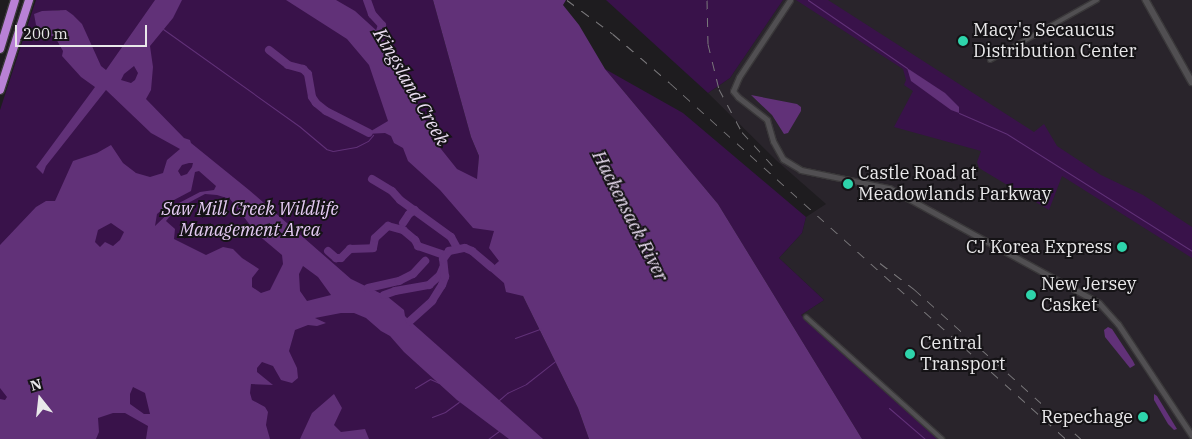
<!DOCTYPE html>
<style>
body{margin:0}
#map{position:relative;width:1192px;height:439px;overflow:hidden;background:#1e1c1f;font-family:"IBM Plex Serif",serif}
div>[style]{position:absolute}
.built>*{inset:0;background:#29242b}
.green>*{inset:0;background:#39124a}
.water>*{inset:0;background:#613178}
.stream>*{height:1px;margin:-0.5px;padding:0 0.5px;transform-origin:0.5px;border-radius:0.5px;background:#613178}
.river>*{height:8px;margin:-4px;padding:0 4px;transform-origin:4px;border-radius:4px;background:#613178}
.roads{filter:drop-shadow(1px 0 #3a383a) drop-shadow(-1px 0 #3a383a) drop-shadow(0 1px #3a383a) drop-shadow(0 -1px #3a383a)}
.minor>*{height:4px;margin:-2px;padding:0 2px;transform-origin:2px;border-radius:2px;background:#514f52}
.tertiary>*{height:5px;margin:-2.5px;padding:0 2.5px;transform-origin:2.5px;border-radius:2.5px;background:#514f52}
.secondary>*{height:5.5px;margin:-2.75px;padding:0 2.75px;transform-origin:2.75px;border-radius:2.75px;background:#514f52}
.motorway>*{height:8px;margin:-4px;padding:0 4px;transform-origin:4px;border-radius:4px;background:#b981d6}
.rail>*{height:1px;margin-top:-0.5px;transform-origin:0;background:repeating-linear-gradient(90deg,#7a787b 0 9px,transparent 0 18px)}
.dots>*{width:14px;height:14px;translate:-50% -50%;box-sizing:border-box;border:2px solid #151316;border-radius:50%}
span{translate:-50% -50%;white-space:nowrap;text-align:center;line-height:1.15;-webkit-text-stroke:4px #151316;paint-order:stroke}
.poi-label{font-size:18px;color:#e9e8ea}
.left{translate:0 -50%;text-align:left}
.right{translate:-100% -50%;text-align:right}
.park-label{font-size:18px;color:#e5cbf4;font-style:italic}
.water-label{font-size:19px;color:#eaddf1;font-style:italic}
.north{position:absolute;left:15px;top:374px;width:50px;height:50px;-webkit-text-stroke:4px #151316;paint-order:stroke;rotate:344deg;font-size:14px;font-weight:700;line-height:20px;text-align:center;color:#e9e8ea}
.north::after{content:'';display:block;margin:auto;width:18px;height:22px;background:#e9e8ea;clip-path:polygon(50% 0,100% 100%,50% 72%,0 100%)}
.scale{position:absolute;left:15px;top:25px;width:132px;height:22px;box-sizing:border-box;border:2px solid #e9e8ea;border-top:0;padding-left:6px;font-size:15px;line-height:18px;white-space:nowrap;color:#e9e8ea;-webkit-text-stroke:4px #151316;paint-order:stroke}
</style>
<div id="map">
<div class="built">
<i style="clip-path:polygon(783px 0,1192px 0,1192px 439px,938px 439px,801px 315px,824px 300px,779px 258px,802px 233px,806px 217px,826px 204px,777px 161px,708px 93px,730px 78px)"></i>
</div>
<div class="green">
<i style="clip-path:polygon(evenodd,36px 0,433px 0,471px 137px,479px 156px,478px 175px,494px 231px,523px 296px,578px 408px,589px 439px,0 439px,0 110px,36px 0,60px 10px,61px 48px,56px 39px,36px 25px,53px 11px,60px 10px)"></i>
<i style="clip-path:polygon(606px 0,783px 0,730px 78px,708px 93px)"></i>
<i style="clip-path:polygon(796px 0,828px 0,1034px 132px,1044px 124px,1057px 146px,1101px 175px,1143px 195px,1192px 227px,1192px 258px,1062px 176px,1049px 210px,979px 168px,977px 162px,981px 151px,894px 127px,913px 91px,904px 85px,906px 80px,903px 69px)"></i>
<i style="clip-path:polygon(605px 69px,683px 113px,806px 217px,802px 233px,779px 258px,824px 300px,801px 315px,938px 439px,862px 439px,718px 204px)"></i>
</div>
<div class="water">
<i style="clip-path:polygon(evenodd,155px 0,182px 0,173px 18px,150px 46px,153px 67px,151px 90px,146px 99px,184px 138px,190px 140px,191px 143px,249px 190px,351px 279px,388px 297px,404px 310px,405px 316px,412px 323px,543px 439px,509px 439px,457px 400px,404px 352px,390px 336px,381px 331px,366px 318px,354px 313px,341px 313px,315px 318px,326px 323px,317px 326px,308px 325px,295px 330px,289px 351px,297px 368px,298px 378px,292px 383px,281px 380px,273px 366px,262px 362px,257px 368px,257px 372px,273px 385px,251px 384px,250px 393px,252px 400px,265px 407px,268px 412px,266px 425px,270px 439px,146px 439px,148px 426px,125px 413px,113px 413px,98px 418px,99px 432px,96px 439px,0 439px,0 399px,5px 400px,7px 397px,0 388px,0 245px,36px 207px,46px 201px,55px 201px,73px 161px,97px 153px,111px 145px,123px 163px,136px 173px,150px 177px,163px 173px,167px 160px,180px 149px,151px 133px,106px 90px,46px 166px,43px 174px,36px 167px,95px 87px,81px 77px,62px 56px,63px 51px,56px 39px,36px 25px,34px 14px,42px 11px,66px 10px,73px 15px,82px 24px,101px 66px,106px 70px,155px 0,134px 66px,138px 73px,135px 80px,131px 83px,121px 80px,124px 74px,134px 66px,155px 0,189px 163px,193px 163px,192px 167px,187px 174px,181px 176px,178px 171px,182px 165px,189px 163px,155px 0,199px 171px,216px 186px,214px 190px,200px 192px,179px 203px,155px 226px,157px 214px,174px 200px,191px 191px,195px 172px,199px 171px,155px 0,205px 194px,217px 195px,230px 199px,257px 234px,282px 255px,283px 264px,270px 290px,261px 293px,252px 287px,252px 278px,259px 269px,242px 258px,233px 249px,223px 247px,206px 255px,174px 239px,175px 229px,166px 221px,175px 210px,205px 194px,155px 0,111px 223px,124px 232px,120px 240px,113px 246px,105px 242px,100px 247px,95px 242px,98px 230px,111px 223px,155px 0,303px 266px,318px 277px,331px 295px,307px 301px,300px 291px,299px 274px,303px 266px,155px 0,133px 387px,145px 393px,150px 414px,144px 414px,130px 404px,130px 394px,133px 387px)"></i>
<i style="clip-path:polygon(286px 0,336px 0,355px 11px,377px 31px,393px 54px,437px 144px,457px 169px,477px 179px,479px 156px,471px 137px,433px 0,566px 0,563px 5px,579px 25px,605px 69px,718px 204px,862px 439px,589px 439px,578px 408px,523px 296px,506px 292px,504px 283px,489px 270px,499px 261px,489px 248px,494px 231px,473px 228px,440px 190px,408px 161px,403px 148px,394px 143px,391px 136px,385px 133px,366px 134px,388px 121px,369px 65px,347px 39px)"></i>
<i style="clip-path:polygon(907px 68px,945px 93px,959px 107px,959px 113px,951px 110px,911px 81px)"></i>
<i style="clip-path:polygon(751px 95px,797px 104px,801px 107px,801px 111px,788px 133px,784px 134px,772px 115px)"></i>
<i style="clip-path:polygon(1108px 327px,1112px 329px,1133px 361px,1135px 365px,1130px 368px,1105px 337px,1104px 330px)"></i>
<i style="clip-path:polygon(334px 394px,342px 408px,334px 425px,341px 432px,365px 429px,369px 439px,300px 439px,312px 413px)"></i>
<i style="clip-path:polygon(1154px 394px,1157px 396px,1177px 429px,1174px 430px,1168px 424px,1154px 400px)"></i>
</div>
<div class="stream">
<i style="left:808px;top:0;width:120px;rotate:34.5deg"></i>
<i style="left:163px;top:29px;width:167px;rotate:35.5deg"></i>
<i style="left:299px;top:126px;width:35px;rotate:40deg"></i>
<i style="left:326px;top:149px;width:7px;rotate:16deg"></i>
<i style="left:333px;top:151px;width:23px;rotate:-10deg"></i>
<i style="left:356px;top:147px;width:13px;rotate:-27deg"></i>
<i style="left:368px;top:141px;width:8px;rotate:-50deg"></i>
<i style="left:959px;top:113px;width:52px;rotate:23.6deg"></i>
<i style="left:1007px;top:134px;width:219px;rotate:32.3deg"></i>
<i style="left:515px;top:338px;width:27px;rotate:-20deg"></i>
<i style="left:415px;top:388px;width:17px;rotate:-31deg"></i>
<i style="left:430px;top:379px;width:10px;rotate:24deg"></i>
<i style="left:499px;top:400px;width:11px;rotate:-41deg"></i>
<i style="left:507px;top:393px;width:21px;rotate:-25deg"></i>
<i style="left:526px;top:384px;width:37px;rotate:-38deg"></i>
<i style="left:889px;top:408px;width:48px;rotate:40.7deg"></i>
<i style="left:432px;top:417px;width:14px;rotate:-21deg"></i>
<i style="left:445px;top:412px;width:17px;rotate:-36deg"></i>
<i style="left:488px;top:439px;width:14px;rotate:-36deg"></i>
</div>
<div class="river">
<i style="left:367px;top:0;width:15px;rotate:70deg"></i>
<i style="left:372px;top:14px;width:15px;rotate:48deg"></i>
<i style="left:382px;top:25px;width:9px;rotate:108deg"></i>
<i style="left:269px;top:50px;width:24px;rotate:38deg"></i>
<i style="left:288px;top:65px;width:16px;rotate:15deg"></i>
<i style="left:303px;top:69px;width:7px;rotate:45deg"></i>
<i style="left:308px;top:74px;width:23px;rotate:80deg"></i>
<i style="left:312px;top:97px;width:7px;rotate:56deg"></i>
<i style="left:316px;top:103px;width:13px;rotate:39deg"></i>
<i style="left:326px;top:111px;width:48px;rotate:27.1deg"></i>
<i style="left:372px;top:179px;width:23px;rotate:31deg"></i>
<i style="left:392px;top:191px;width:12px;rotate:48deg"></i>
<i style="left:400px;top:200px;width:63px;rotate:36deg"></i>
<i style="left:451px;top:237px;width:13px;rotate:61deg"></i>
<i style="left:403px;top:223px;width:11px;rotate:-56deg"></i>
<i style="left:409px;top:214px;width:7px;rotate:-34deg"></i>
<i style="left:328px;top:251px;width:11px;rotate:41deg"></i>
<i style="left:336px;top:258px;width:5px"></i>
<i style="left:341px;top:258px;width:13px;rotate:-45deg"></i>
<i style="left:350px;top:249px;width:23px;rotate:-2deg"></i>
<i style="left:373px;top:248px;width:10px;rotate:-79deg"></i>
<i style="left:375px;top:238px;width:18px;rotate:-43deg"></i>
<i style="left:388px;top:226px;width:16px;rotate:15deg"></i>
<i style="left:403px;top:230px;width:16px;rotate:40deg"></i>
<i style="left:415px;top:240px;width:7px;rotate:63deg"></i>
<i style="left:418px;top:246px;width:28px;rotate:19deg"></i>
<i style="left:368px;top:288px;width:32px;rotate:-13deg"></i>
<i style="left:399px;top:281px;width:16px;rotate:-27deg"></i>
<i style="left:413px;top:274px;width:18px;rotate:-47deg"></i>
<i style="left:384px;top:295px;width:12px;rotate:-20deg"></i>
<i style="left:395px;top:291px;width:35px;rotate:-10deg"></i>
<i style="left:429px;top:285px;width:15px;rotate:-42deg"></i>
<i style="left:440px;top:275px;width:8px;rotate:-67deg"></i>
<i style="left:410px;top:321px;width:30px;rotate:-42deg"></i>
<i style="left:432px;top:301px;width:19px;rotate:-58deg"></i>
<i style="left:442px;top:285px;width:9px;rotate:-69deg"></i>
<i style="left:445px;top:277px;width:18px;rotate:-96deg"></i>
<i style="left:443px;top:259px;width:10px;rotate:-53deg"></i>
<i style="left:449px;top:251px;width:16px;rotate:-11deg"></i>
<i style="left:465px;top:248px;width:8px;rotate:23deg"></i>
<i style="left:472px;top:251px;width:25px;rotate:40deg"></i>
</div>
<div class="roads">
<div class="minor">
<i style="left:990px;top:60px;width:123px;rotate:-29.3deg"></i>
<i style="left:806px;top:317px;width:183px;rotate:41.9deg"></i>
</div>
<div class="tertiary">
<i style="left:790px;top:0;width:92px;rotate:123.5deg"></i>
<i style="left:739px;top:77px;width:15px;rotate:113deg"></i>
<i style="left:733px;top:91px;width:8px;rotate:50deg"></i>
<i style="left:738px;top:97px;width:37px;rotate:38deg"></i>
<i style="left:767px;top:120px;width:22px;rotate:74deg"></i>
<i style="left:773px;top:141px;width:21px;rotate:61deg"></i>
<i style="left:783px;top:159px;width:21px;rotate:31deg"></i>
<i style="left:801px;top:170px;width:90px;rotate:11.6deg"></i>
<i style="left:889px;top:188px;width:239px;rotate:28.7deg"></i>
<i style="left:1099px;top:303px;width:28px;rotate:48deg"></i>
<i style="left:1118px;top:324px;width:134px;rotate:56.5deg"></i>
</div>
<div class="secondary">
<i style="left:1146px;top:0;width:94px;rotate:60.7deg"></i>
</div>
<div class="motorway">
<i style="left:0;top:49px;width:51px;rotate:-73deg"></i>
<i style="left:0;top:90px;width:95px;rotate:-72.1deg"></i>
</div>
</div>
<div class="rail">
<i style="left:567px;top:0;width:57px;rotate:36.5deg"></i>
<i style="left:613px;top:34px;width:75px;rotate:40.7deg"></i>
<i style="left:670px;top:83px;width:532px;rotate:41.96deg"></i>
<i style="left:707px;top:0;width:44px;rotate:88.7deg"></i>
<i style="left:708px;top:44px;width:46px;rotate:76.3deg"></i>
<i style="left:719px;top:89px;width:49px;rotate:61.9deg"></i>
<i style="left:742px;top:132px;width:45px;rotate:47.7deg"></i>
<i style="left:880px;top:263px;width:43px;rotate:37.4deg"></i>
<i style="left:914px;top:289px;width:224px;rotate:41.9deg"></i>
</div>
<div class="dots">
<i style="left:963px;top:41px;background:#2ed4ab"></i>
<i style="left:848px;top:184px;background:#2ed4ab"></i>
<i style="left:1122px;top:247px;background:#2ed4ab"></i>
<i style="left:1031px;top:295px;background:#2ed4ab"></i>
<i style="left:910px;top:354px;background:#2ed4ab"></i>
<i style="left:1143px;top:417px;background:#2ed4ab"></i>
</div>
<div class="poi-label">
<span class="left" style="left:973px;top:41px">Macy's Secaucus<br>Distribution Center</span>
<span class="left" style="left:858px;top:184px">Castle Road at<br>Meadowlands Parkway</span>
<span class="right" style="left:1112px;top:247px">CJ Korea Express</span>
<span class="left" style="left:1041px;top:295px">New Jersey<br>Casket</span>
<span class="left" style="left:920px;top:354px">Central<br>Transport</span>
<span class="right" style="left:1133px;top:417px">Repechage</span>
</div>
<div class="park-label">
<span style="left:250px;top:220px">Saw Mill Creek Wildlife<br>Management Area</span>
</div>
<div class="water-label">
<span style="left:411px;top:87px;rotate:60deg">Kingsland Creek</span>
<span style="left:630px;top:216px;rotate:63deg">Hackensack River</span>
</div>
<div class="north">N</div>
<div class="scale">200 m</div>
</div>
